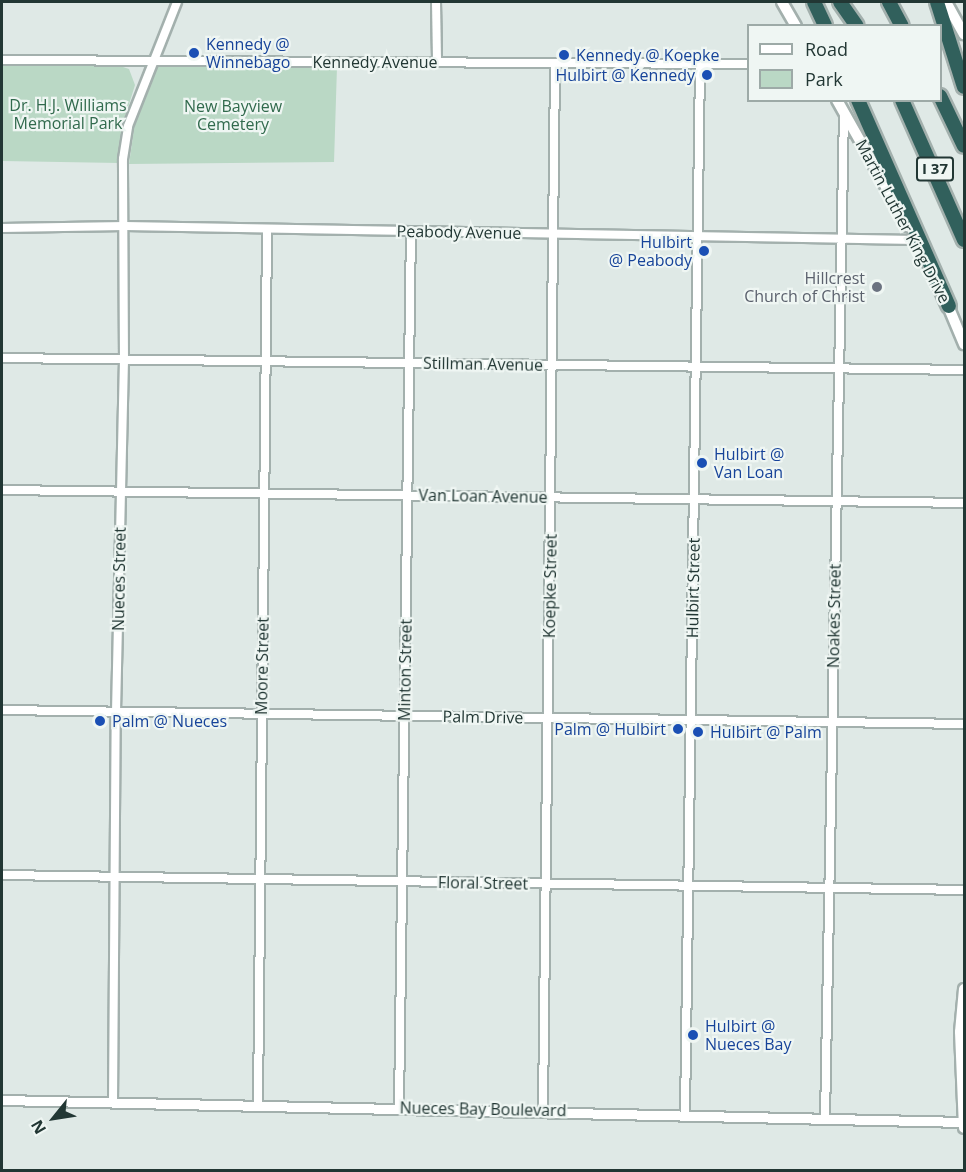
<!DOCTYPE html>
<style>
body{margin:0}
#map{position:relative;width:966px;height:1172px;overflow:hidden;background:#dfe9e6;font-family:"Open Sans",sans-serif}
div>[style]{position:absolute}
.green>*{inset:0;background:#bad8c5}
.roads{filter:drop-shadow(2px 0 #a3b0ad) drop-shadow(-2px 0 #a3b0ad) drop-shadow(0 2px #a3b0ad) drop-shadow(0 -2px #a3b0ad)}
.minor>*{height:8px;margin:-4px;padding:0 4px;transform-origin:4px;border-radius:4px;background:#fff}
.tertiary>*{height:9px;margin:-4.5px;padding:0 4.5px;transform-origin:4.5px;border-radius:4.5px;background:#fff}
.secondary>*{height:10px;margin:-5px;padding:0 5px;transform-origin:5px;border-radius:5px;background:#fff}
.motorway>*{height:14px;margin:-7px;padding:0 7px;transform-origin:7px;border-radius:7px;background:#31605c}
.dots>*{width:16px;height:16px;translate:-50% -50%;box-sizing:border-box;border:3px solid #eff6f3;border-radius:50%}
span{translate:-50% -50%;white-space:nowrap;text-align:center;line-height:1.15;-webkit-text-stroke:4.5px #eff6f3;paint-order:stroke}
.shield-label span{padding:2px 4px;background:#eff6f3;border:2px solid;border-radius:4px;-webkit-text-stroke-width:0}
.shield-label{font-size:15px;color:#223734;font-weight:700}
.transit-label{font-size:16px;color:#164399}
.left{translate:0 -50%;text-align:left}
.right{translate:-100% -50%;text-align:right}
.street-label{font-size:16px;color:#223734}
.park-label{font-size:16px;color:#316a4d}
.worship-label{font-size:16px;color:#5b616d}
.frame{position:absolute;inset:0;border:3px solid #223734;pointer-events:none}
.legend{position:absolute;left:747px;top:24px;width:195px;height:78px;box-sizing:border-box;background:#eff6f3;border:2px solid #9daaa7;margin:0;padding:8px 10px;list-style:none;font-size:18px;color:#223734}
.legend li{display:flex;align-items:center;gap:12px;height:30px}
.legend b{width:30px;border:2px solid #9daaa7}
.north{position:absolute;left:24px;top:1088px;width:60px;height:60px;-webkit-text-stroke:4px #eff6f3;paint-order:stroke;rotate:240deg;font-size:16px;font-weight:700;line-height:24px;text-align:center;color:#223734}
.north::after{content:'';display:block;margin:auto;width:21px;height:27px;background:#223734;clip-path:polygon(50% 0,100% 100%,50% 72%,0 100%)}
</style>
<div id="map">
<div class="green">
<i style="clip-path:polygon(2px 65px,120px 66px,129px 69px,135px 85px,121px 130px,119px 163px,2px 161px)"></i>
<i style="clip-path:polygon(157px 67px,337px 67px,334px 162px,129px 164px,136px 115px)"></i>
</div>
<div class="roads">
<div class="minor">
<i style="left:436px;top:2px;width:60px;rotate:89deg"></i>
<i style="left:2px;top:60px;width:746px;rotate:0.31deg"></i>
<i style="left:2px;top:228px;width:123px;rotate:-0.9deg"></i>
<i style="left:125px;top:226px;width:791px;rotate:1.01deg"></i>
<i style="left:2px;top:358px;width:962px;rotate:0.71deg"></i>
<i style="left:2px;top:490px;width:962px;rotate:0.77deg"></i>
<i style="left:2px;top:710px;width:962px;rotate:0.83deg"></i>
<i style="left:2px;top:875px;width:962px;rotate:0.89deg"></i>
<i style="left:113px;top:1103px;width:391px;rotate:-89.6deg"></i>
<i style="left:116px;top:712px;width:350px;rotate:-88.7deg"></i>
<i style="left:124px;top:362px;width:203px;rotate:-90.3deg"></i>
<i style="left:123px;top:159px;width:33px;rotate:-81deg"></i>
<i style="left:128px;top:126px;width:133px;rotate:-68.4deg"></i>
<i style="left:258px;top:1104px;width:875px;rotate:-89.41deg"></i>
<i style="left:399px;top:1108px;width:877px;rotate:-89.22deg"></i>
<i style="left:543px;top:1109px;width:1046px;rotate:-89.34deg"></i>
<i style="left:685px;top:1113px;width:1050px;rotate:-89.18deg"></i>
<i style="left:825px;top:1119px;width:1005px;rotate:-88.92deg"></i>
</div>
<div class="tertiary">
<i style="left:2px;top:1100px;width:962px;rotate:1.31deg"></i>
</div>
<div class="secondary">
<i style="left:782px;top:2px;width:28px;rotate:60deg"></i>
<i style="left:946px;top:2px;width:37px;rotate:61deg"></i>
<i style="left:837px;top:100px;width:145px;rotate:60.6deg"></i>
<i style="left:946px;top:301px;width:47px;rotate:67.3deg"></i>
<i style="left:964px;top:989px;width:43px;rotate:95.3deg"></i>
<i style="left:960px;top:1032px;width:96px;rotate:87.6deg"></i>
</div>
<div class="motorway">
<i style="left:814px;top:2px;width:26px;rotate:65deg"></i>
<i style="left:840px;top:2px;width:29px;rotate:55deg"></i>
<i style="left:889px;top:2px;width:27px;rotate:62deg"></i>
<i style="left:937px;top:2px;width:89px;rotate:72.4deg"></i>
<i style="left:940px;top:96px;width:55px;rotate:64.4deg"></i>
<i style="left:858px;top:100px;width:225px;rotate:66.2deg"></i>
<i style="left:902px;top:100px;width:153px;rotate:66.1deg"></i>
</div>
</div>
<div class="dots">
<i style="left:194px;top:53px;background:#1a4fb4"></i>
<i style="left:564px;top:55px;background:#1a4fb4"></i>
<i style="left:707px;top:75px;background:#1a4fb4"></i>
<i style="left:704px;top:251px;background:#1a4fb4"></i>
<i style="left:877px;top:287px;background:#6b7280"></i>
<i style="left:702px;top:463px;background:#1a4fb4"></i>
<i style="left:100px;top:721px;background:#1a4fb4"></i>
<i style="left:678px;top:729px;background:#1a4fb4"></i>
<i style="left:698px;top:732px;background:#1a4fb4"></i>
<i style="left:693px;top:1035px;background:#1a4fb4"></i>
</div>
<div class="shield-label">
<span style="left:935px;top:169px">I 37</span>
</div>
<div class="transit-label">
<span class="left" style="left:206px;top:53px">Kennedy @<br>Winnebago</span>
<span class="left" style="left:576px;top:55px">Kennedy @ Koepke</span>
<span class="right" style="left:695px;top:75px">Hulbirt @ Kennedy</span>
<span class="right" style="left:692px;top:251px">Hulbirt<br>@ Peabody</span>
<span class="left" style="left:714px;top:463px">Hulbirt @<br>Van Loan</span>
<span class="left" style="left:112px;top:721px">Palm @ Nueces</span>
<span class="right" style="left:666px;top:729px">Palm @ Hulbirt</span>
<span class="left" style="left:710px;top:732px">Hulbirt @ Palm</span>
<span class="left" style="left:705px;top:1035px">Hulbirt @<br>Nueces Bay</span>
</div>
<div class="street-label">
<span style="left:375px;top:62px">Kennedy Avenue</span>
<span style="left:903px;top:221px;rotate:62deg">Martin Luther King Drive</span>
<span style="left:459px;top:232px;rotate:1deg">Peabody Avenue</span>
<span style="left:483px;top:364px;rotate:1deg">Stillman Avenue</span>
<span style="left:483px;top:496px;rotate:1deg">Van Loan Avenue</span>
<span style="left:119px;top:579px;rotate:-89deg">Nueces Street</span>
<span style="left:550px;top:586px;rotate:-89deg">Koepke Street</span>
<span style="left:693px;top:588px;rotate:-89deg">Hulbirt Street</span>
<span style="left:834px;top:616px;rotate:-89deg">Noakes Street</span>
<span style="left:262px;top:666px;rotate:-89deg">Moore Street</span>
<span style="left:405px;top:670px;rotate:-89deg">Minton Street</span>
<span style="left:483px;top:717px;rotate:1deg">Palm Drive</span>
<span style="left:483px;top:883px;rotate:1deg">Floral Street</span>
<span style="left:483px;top:1109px;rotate:1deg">Nueces Bay Boulevard</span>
</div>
<div class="park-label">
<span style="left:68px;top:114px">Dr. H.J. Williams<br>Memorial Park</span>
<span style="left:233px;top:115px">New Bayview<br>Cemetery</span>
</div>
<div class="worship-label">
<span class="right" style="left:865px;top:287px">Hillcrest<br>Church of Christ</span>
</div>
<div class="frame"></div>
<ul class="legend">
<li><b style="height:8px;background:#fff"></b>Road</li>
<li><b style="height:16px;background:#bad8c5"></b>Park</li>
</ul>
<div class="north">N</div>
</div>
